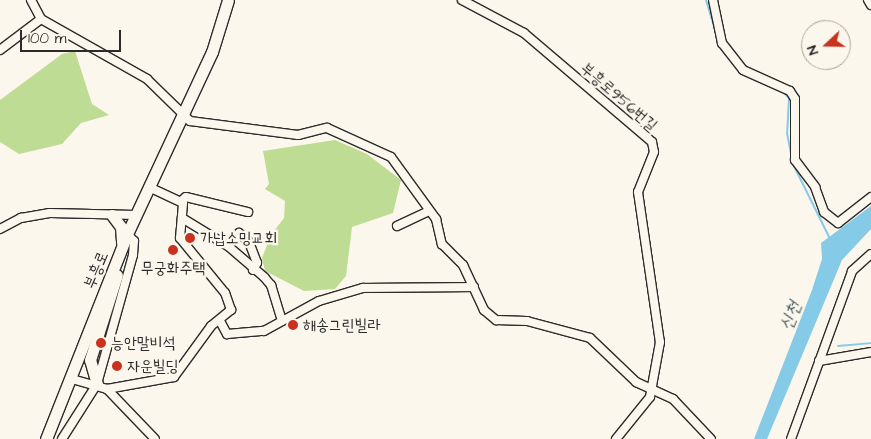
<!DOCTYPE html>
<meta charset="utf-8">
<style>
body{margin:0}
#map{position:relative;width:871px;height:439px;overflow:hidden;background:#fbf7ec;font-family:"Architects Daughter","Poor Story",sans-serif}
div>[style]{position:absolute}
.green>*{inset:0;background:#bedc94}
.water>*{inset:0;background:#85cae7}
.stream>*{height:2px;margin:-1px;padding:0 1px;transform-origin:1px;border-radius:1px;background:#85cae7}
.roads{filter:drop-shadow(1px 0 #2b2b2b) drop-shadow(-1px 0 #2b2b2b) drop-shadow(0 1px #2b2b2b) drop-shadow(0 -1px #2b2b2b)}
.minor>*{height:8px;margin:-4px;padding:0 4px;transform-origin:4px;border-radius:4px;background:#fbf7ec}
.secondary>*{height:11px;margin:-5.5px;padding:0 5.5px;transform-origin:5.5px;border-radius:5.5px;background:#fbf7ec}
.dots>*{width:14px;height:14px;translate:-50% -50%;box-sizing:border-box;border:2px solid #fbf7ec;border-radius:50%}
span{translate:-50% -50%;white-space:nowrap;text-align:center;line-height:1.15;-webkit-text-stroke:4.5px #fbf7ec;paint-order:stroke}
.street-label{font-size:16px;color:#2b2b2b}
.poi-label{font-size:16px;color:#2b2b2b}
.left{translate:0 -50%;text-align:left}
.water-label{font-size:18px;color:#465b63;font-style:italic}
.north{position:absolute;left:801px;top:20px;width:50px;height:50px;box-sizing:border-box;background:#fbf7ec;border:1px solid #a8a59f;border-radius:50%;rotate:249deg;font-size:14px;font-weight:700;line-height:20px;text-align:center;color:#2b2b2b}
.north::after{content:'';display:block;margin:auto;width:18px;height:22px;background:#c8321e;clip-path:polygon(50% 0,100% 100%,50% 72%,0 100%)}
.scale{position:absolute;left:20px;top:30px;width:101px;height:22px;box-sizing:border-box;border:2px solid #2b2b2b;border-top:0;padding-left:6px;font-size:15px;line-height:18px;white-space:nowrap;color:#2b2b2b;-webkit-text-stroke:4px #fbf7ec;paint-order:stroke}
</style>
<div id="map">
<div class="green">
<i style="clip-path:polygon(75px 51px,92px 104px,109px 115px,81px 123px,62px 144px,19px 154px,0 142px,0 100px,62px 54px)"></i>
<i style="clip-path:polygon(335px 140px,367px 154px,401px 180px,393px 213px,352px 227px,346px 276px,335px 289px,304px 291px,265px 271px,262px 258px,271px 235px,284px 218px,285px 201px,265px 189px,269px 184px,263px 151px)"></i>
</div>
<div class="water">
<i style="clip-path:polygon(871px 206px,871px 229px,842px 260px,767px 439px,754px 439px,812px 290px,822px 259px,821px 243px)"></i>
</div>
<div class="stream">
<i style="left:706px;top:0;width:45px;rotate:73.2deg"></i>
<i style="left:727px;top:55px;width:13px;rotate:51deg"></i>
<i style="left:782px;top:91px;width:10px;rotate:45deg"></i>
<i style="left:789px;top:98px;width:35px;rotate:93deg"></i>
<i style="left:787px;top:133px;width:32px;rotate:79deg"></i>
<i style="left:793px;top:164px;width:84px;rotate:63.7deg"></i>
<i style="left:838px;top:346px;width:33px;rotate:-5deg"></i>
</div>
<div class="roads">
<div class="minor">
<i style="left:31px;top:0;width:21px;rotate:62deg"></i>
<i style="left:41px;top:19px;width:122px;rotate:29.5deg"></i>
<i style="left:147px;top:79px;width:60px;rotate:44.3deg"></i>
<i style="left:190px;top:121px;width:109px;rotate:7.4deg"></i>
<i style="left:298px;top:135px;width:30px;rotate:-14deg"></i>
<i style="left:327px;top:128px;width:70px;rotate:24.4deg"></i>
<i style="left:391px;top:157px;width:77px;rotate:54deg"></i>
<i style="left:436px;top:219px;width:26px;rotate:77deg"></i>
<i style="left:442px;top:244px;width:30px;rotate:45deg"></i>
<i style="left:463px;top:265px;width:50px;rotate:65deg"></i>
<i style="left:484px;top:310px;width:16px;rotate:40deg"></i>
<i style="left:496px;top:320px;width:31px;rotate:2deg"></i>
<i style="left:527px;top:321px;width:65px;rotate:15.1deg"></i>
<i style="left:590px;top:338px;width:64px;rotate:43.7deg"></i>
<i style="left:636px;top:382px;width:41px;rotate:24.7deg"></i>
<i style="left:673px;top:399px;width:55px;rotate:46.5deg"></i>
<i style="left:462px;top:0;width:70px;rotate:28deg"></i>
<i style="left:524px;top:33px;width:168px;rotate:40.4deg"></i>
<i style="left:652px;top:142px;width:10px;rotate:79deg"></i>
<i style="left:654px;top:152px;width:43px;rotate:111.8deg"></i>
<i style="left:638px;top:192px;width:152px;rotate:81.7deg"></i>
<i style="left:660px;top:342px;width:56px;rotate:100.3deg"></i>
<i style="left:650px;top:397px;width:54px;rotate:129deg"></i>
<i style="left:713px;top:0;width:44px;rotate:78.2deg"></i>
<i style="left:722px;top:43px;width:34px;rotate:52deg"></i>
<i style="left:743px;top:70px;width:51px;rotate:24.1deg"></i>
<i style="left:790px;top:91px;width:9px;rotate:58deg"></i>
<i style="left:795px;top:99px;width:61px;rotate:90deg"></i>
<i style="left:795px;top:160px;width:34px;rotate:53deg"></i>
<i style="left:815px;top:187px;width:27px;rotate:70deg"></i>
<i style="left:824px;top:212px;width:18px;rotate:38deg"></i>
<i style="left:838px;top:223px;width:42px;rotate:-38.2deg"></i>
<i style="left:868px;top:0;width:6px;rotate:59deg"></i>
<i style="left:0;top:50px;width:51px;rotate:-37.1deg"></i>
<i style="left:181px;top:201px;width:6px;rotate:-39deg"></i>
<i style="left:186px;top:197px;width:64px;rotate:13.6deg"></i>
<i style="left:182px;top:218px;width:54px;rotate:31.3deg"></i>
<i style="left:228px;top:246px;width:48px;rotate:40.7deg"></i>
<i style="left:264px;top:277px;width:11px;rotate:49deg"></i>
<i style="left:271px;top:285px;width:37px;rotate:73deg"></i>
<i style="left:397px;top:226px;width:35px;rotate:-25deg"></i>
<i style="left:0;top:229px;width:24px;rotate:-28deg"></i>
<i style="left:21px;top:218px;width:29px;rotate:-10deg"></i>
<i style="left:50px;top:213px;width:86px;rotate:1.3deg"></i>
<i style="left:228px;top:246px;width:17px;rotate:-50deg"></i>
<i style="left:239px;top:233px;width:13px;rotate:42deg"></i>
<i style="left:249px;top:242px;width:22px;rotate:69deg"></i>
<i style="left:257px;top:263px;width:8px;rotate:120deg"></i>
<i style="left:220px;top:321px;width:15px;rotate:62deg"></i>
<i style="left:227px;top:334px;width:37px;rotate:-5deg"></i>
<i style="left:264px;top:331px;width:63px;rotate:-28.6deg"></i>
<i style="left:319px;top:301px;width:46px;rotate:-16.5deg"></i>
<i style="left:363px;top:288px;width:111px;rotate:-0.5deg"></i>
<i style="left:819px;top:361px;width:53px;rotate:-9.8deg"></i>
<i style="left:72px;top:379px;width:36px;rotate:16deg"></i>
<i style="left:107px;top:389px;width:69px;rotate:46.2deg"></i>
<i style="left:107px;top:389px;width:68px;rotate:-10.2deg"></i>
<i style="left:174px;top:377px;width:63px;rotate:-54deg"></i>
<i style="left:211px;top:326px;width:26px;rotate:-39deg"></i>
<i style="left:231px;top:310px;width:18px;rotate:-109deg"></i>
<i style="left:225px;top:293px;width:71px;rotate:-129.3deg"></i>
<i style="left:180px;top:238px;width:35px;rotate:-85deg"></i>
<i style="left:183px;top:203px;width:38px;rotate:-155deg"></i>
<i style="left:62px;top:439px;width:65px;rotate:-57.5deg"></i>
<i style="left:97px;top:384px;width:134px;rotate:-74.4deg"></i>
<i style="left:133px;top:255px;width:14px;rotate:-86deg"></i>
<i style="left:134px;top:241px;width:10px;rotate:-135deg"></i>
<i style="left:791px;top:439px;width:179px;rotate:-70deg"></i>
<i style="left:852px;top:271px;width:25px;rotate:-42deg"></i>
</div>
<div class="secondary">
<i style="left:112px;top:215px;width:15px;rotate:53deg"></i>
<i style="left:121px;top:227px;width:16px;rotate:86deg"></i>
<i style="left:97px;top:384px;width:25px;rotate:-106deg"></i>
<i style="left:90px;top:360px;width:89px;rotate:-72.4deg"></i>
<i style="left:46px;top:439px;width:220px;rotate:-68.4deg"></i>
<i style="left:127px;top:234px;width:201px;rotate:-65deg"></i>
<i style="left:212px;top:52px;width:54px;rotate:-72.9deg"></i>
</div>
</div>
<div class="dots">
<i style="left:190px;top:238px;background:#c8321e"></i>
<i style="left:173px;top:250px;background:#c8321e"></i>
<i style="left:293px;top:325px;background:#c8321e"></i>
<i style="left:101px;top:343px;background:#c8321e"></i>
<i style="left:117px;top:366px;background:#c8321e"></i>
</div>
<div class="street-label">
<span style="left:619px;top:97px;rotate:41deg">부흥로956번길</span>
<span style="left:96px;top:270px;rotate:-67deg">부흥로</span>
</div>
<div class="poi-label">
<span class="left" style="left:200px;top:238px">가납소밍교회</span>
<span style="left:173px;top:268px">무궁화주택</span>
<span class="left" style="left:303px;top:325px">해송그린빌라</span>
<span class="left" style="left:111px;top:343px">능안말비석</span>
<span class="left" style="left:127px;top:366px">자운빌딩</span>
</div>
<div class="water-label">
<span style="left:791px;top:316px;rotate:-68deg">신천</span>
</div>
<div class="north">N</div>
<div class="scale">100 m</div>
</div>
